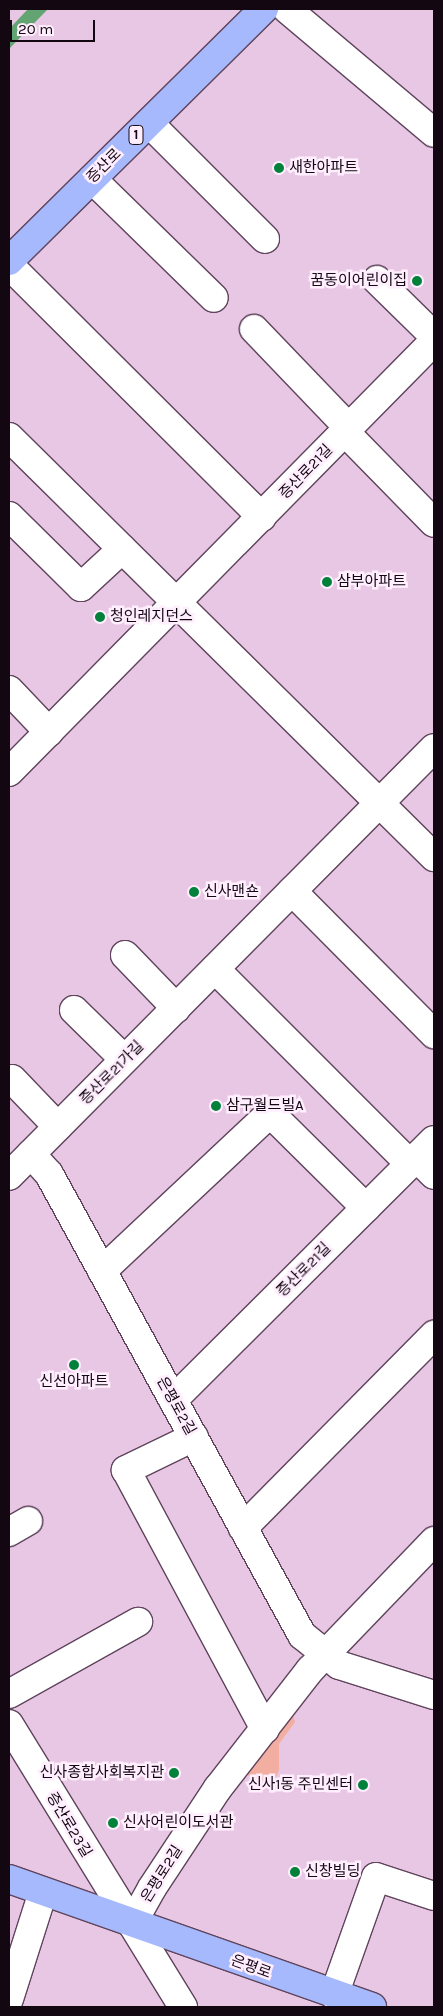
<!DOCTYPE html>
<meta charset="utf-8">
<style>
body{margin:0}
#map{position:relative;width:443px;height:2016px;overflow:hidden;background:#e8c7e4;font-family:Karla,"Noto Sans KR",sans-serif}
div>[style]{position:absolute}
.green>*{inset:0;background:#f3aea2}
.water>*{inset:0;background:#63a572}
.roads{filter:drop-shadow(1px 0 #5f445c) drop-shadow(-1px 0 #5f445c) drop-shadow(0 1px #5f445c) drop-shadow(0 -1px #5f445c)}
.minor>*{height:28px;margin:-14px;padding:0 14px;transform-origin:14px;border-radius:14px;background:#fff}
.major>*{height:28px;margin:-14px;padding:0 14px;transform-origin:14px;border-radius:14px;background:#a7b9fd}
.dots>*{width:14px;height:14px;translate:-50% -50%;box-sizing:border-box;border:2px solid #ffeefd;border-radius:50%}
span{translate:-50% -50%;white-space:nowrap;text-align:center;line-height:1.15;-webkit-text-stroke:5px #ffeefd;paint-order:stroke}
.shield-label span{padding:1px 4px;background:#ffeefd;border:1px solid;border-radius:4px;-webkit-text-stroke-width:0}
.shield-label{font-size:14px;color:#130812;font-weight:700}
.street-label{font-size:15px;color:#130812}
.poi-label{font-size:15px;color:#130812}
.left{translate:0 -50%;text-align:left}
.right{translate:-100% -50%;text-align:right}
.frame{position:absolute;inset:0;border:10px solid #130812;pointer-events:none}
.scale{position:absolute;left:10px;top:20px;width:85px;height:22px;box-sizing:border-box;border:2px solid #130812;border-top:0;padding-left:6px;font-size:15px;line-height:18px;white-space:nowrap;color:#130812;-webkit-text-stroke:4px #ffeefd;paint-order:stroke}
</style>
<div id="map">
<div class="green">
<i style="clip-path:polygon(293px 1715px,295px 1722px,279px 1744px,279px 1770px,273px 1785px,247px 1775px,283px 1723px)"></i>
</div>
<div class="water">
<i style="clip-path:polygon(28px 9px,48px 9px,9px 49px,9px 29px)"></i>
</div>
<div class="roads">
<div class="minor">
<i style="left:287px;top:9px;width:192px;rotate:40.1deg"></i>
<i style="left:149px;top:123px;width:164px;rotate:45deg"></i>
<i style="left:92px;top:179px;width:170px;rotate:44.3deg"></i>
<i style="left:9px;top:265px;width:357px;rotate:44.9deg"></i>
<i style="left:377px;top:280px;width:80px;rotate:44.5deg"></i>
<i style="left:254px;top:329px;width:137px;rotate:46.2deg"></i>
<i style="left:345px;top:432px;width:127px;rotate:45.6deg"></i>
<i style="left:9px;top:437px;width:598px;rotate:44.66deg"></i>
<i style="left:9px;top:516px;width:101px;rotate:44.6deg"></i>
<i style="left:81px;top:587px;width:56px;rotate:-42.8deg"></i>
<i style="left:9px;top:690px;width:58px;rotate:46.4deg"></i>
<i style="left:9px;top:772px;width:605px;rotate:-45.4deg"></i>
<i style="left:292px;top:891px;width:202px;rotate:45.2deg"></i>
<i style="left:125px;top:955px;width:74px;rotate:46.1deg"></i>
<i style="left:215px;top:969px;width:276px;rotate:45deg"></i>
<i style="left:74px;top:1010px;width:70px;rotate:44.4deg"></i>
<i style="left:12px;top:1079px;width:66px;rotate:46.2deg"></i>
<i style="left:31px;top:1154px;width:27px;rotate:48deg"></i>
<i style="left:49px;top:1174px;width:526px;rotate:61.24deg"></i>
<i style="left:302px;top:1635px;width:48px;rotate:39deg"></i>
<i style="left:339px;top:1665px;width:100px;rotate:17.5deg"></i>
<i style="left:417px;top:1158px;width:24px;rotate:45deg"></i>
<i style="left:9px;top:1176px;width:603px;rotate:-45.2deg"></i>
<i style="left:102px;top:1271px;width:231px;rotate:-43.2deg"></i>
<i style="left:270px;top:1113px;width:135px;rotate:44.7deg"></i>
<i style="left:173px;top:1400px;width:368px;rotate:-44.9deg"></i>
<i style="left:194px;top:1437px;width:76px;rotate:154.1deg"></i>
<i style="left:126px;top:1470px;width:294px;rotate:61.8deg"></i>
<i style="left:243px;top:1528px;width:272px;rotate:-45.3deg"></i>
<i style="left:9px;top:1532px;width:22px;rotate:-30deg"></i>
<i style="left:9px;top:1694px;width:148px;rotate:-29.2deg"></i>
<i style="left:9px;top:1724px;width:332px;rotate:58.4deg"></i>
<i style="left:132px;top:1924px;width:41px;rotate:-60.9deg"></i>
<i style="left:152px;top:1888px;width:120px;rotate:-56.6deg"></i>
<i style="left:218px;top:1788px;width:150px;rotate:-52.1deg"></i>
<i style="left:310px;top:1670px;width:179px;rotate:-46.1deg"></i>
<i style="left:334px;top:1995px;width:125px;rotate:-70.4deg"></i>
<i style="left:376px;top:1877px;width:61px;rotate:18.1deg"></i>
<i style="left:9px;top:1999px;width:112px;rotate:-72.4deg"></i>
</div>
<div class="major">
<i style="left:9px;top:261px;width:359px;rotate:-44.7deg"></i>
<i style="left:9px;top:1879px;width:385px;rotate:19.4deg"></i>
</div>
</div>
<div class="dots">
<i style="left:279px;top:168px;background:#02813a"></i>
<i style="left:417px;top:281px;background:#02813a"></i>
<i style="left:327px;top:582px;background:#02813a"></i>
<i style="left:100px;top:617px;background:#02813a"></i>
<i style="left:194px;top:892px;background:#02813a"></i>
<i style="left:216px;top:1106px;background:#02813a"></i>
<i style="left:74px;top:1365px;background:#02813a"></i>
<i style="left:174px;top:1773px;background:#02813a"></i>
<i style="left:363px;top:1785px;background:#02813a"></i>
<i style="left:113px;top:1823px;background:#02813a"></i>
<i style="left:295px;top:1872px;background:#02813a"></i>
</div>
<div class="shield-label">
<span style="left:136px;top:135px">1</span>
</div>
<div class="street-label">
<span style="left:104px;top:166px;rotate:-45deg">증산로</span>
<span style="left:306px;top:472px;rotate:-46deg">증산로21길</span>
<span style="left:112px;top:1073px;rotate:-45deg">증산로21가길</span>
<span style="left:304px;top:1270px;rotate:-45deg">증산로21길</span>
<span style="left:176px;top:1406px;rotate:61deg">은평로2길</span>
<span style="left:69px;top:1825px;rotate:59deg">증산로23길</span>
<span style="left:162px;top:1874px;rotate:-58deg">은평로2길</span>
<span style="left:251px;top:1967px;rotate:20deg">은평로</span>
</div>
<div class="poi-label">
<span class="left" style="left:289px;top:168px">새한아파트</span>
<span class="right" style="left:407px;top:281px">꿈동이어린이집</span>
<span class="left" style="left:337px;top:582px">삼부아파트</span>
<span class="left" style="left:110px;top:617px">청인레지던스</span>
<span class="left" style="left:204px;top:892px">신사맨숀</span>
<span class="left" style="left:226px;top:1106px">삼구월드빌A</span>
<span style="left:74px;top:1382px">신선아파트</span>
<span class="right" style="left:164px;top:1773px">신사종합사회복지관</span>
<span class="right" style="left:353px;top:1785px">신사1동 주민센터</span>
<span class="left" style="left:123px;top:1823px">신사어린이도서관</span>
<span class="left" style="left:305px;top:1872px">신창빌딩</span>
</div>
<div class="frame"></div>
<div class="scale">20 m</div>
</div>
